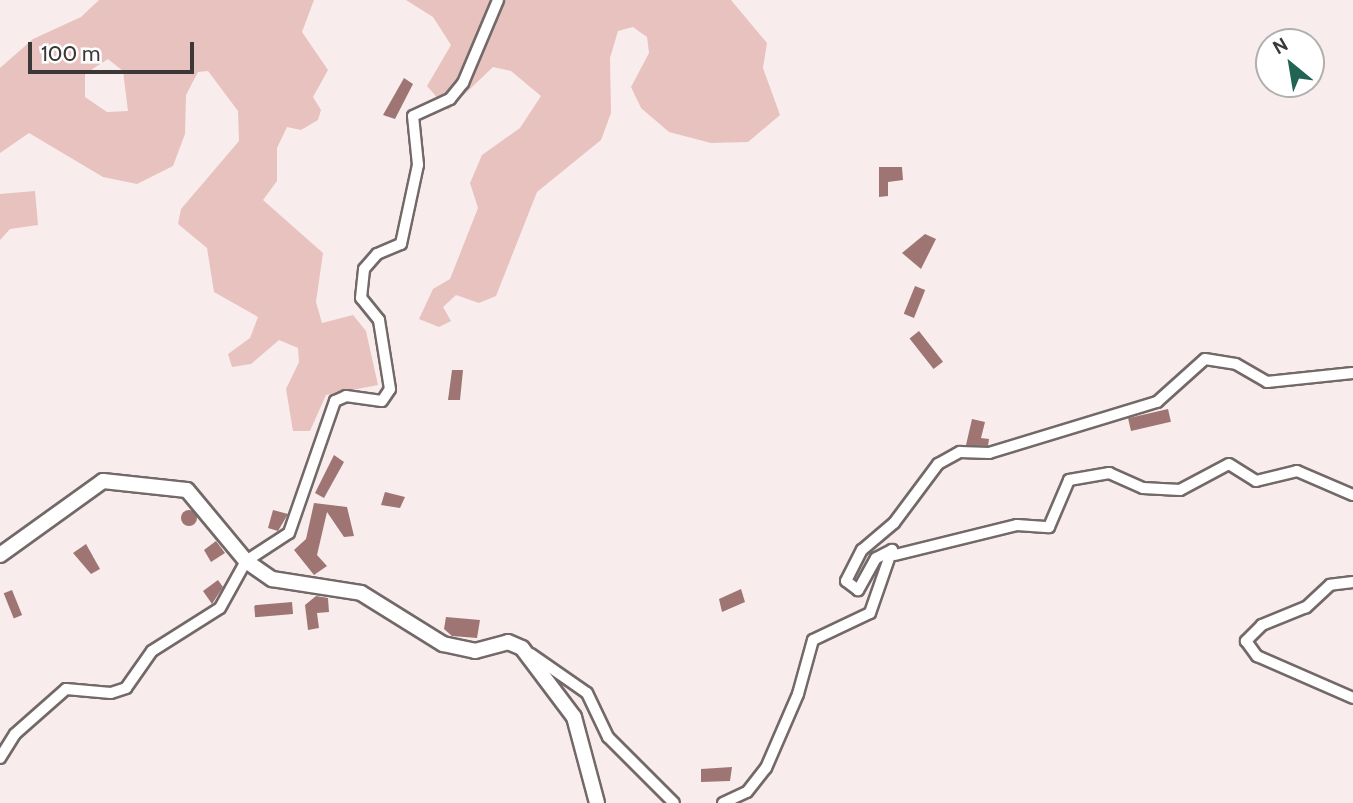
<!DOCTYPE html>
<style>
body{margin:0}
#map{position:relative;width:1353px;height:803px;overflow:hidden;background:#f8edec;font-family:Cabin,sans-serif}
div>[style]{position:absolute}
.green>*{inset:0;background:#e8c2bf}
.building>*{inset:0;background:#9e7572;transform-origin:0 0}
.round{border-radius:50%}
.roads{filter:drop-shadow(2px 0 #726968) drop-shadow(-2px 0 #726968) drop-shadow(0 2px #726968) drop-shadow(0 -2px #726968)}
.street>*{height:10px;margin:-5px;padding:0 5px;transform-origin:5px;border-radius:5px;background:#fff}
.secondary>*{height:14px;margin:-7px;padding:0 7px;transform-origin:7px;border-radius:7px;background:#fff}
span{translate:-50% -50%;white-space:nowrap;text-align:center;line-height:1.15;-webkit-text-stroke:7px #fff;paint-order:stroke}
.north{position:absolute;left:1255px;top:28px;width:70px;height:70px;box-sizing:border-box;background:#fff;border:2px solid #b1afaf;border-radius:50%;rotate:330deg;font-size:19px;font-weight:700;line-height:28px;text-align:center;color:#3d3838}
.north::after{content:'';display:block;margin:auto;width:24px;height:32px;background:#226454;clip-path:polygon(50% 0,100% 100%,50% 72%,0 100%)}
.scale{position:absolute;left:28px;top:42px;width:166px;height:32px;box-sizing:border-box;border:4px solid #3d3838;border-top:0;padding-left:9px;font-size:21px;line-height:24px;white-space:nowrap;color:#3d3838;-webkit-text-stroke:5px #fff;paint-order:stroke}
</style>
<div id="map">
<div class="green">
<i style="clip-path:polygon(evenodd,99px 0,314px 0,302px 32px,328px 70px,313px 97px,321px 110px,318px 120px,301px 130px,287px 127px,277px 148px,277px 181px,263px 200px,323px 253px,316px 302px,322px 323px,353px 315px,366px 331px,378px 385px,326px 395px,310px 431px,293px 431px,286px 389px,299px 362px,298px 348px,279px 340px,251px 364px,232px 367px,228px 354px,250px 338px,258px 317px,214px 292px,207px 248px,178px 224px,181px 209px,239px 141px,238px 111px,208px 71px,198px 72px,186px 95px,185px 134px,173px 166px,137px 184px,103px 177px,29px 133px,0 153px,0 68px,33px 39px,81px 17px,99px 0,108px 59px,123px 71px,128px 111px,107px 112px,85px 97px,85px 74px,108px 59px)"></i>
<i style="clip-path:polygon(406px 0,731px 0,767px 43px,763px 68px,780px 115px,748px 142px,711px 143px,669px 132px,641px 108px,631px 87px,649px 53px,647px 37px,633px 27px,618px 31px,610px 58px,611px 113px,601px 140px,537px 192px,496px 296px,479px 303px,456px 295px,443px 307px,451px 321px,439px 327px,419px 319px,433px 289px,450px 279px,478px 208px,470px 183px,482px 155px,520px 128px,541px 96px,511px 71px,493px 67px,448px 110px,427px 86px,451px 45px,433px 17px)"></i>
<i style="clip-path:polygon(35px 191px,38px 225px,10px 229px,0 240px,0 194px)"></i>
</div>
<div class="building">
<i style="clip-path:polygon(404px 78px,413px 84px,395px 119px,383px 115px)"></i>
<i style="clip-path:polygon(879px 167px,902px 167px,903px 180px,888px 182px,888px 196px,879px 197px)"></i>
<i style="clip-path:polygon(925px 234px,936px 239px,921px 269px,902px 253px)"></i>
<i style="left:915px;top:286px;width:11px;height:30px;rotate:22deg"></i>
<i style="left:919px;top:331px;width:39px;height:12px;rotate:52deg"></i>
<i style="clip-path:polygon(452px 370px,463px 370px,460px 400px,448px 400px)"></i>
<i style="left:1168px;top:409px;width:13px;height:41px;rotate:77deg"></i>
<i style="clip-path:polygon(972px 419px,985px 422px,981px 438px,989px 439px,988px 446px,966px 445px)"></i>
<i style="clip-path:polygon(334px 455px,344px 462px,324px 498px,315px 493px)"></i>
<i style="clip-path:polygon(385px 492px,405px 497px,400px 508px,381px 505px)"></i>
<i style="clip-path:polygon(314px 503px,347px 507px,354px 536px,344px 537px,327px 512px,317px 555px,327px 566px,314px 575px,294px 550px,306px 539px)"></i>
<i class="round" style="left:181px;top:510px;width:16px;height:16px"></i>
<i style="clip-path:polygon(273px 510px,288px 514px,278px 531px,268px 528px)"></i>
<i style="clip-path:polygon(216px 541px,225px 553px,211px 562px,204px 550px)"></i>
<i style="clip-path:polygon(86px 544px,100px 569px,91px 574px,73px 553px)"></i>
<i style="clip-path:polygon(218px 580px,223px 587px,212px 604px,203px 591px)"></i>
<i style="clip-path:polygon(741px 589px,745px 602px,722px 612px,719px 599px)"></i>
<i style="left:12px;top:590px;width:27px;height:9px;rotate:68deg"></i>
<i style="clip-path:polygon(316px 596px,328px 598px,329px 612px,317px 613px,319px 628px,308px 630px,305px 605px)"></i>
<i style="left:292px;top:602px;width:12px;height:38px;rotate:85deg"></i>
<i style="clip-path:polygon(446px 617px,480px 620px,477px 638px,452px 636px,444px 629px)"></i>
<i style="clip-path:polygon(732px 767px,730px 781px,701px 782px,701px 769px)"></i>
</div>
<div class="roads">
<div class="street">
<i style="left:895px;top:555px;width:126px;rotate:-13.8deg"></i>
<i style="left:1017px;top:525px;width:32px;rotate:4deg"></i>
<i style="left:1049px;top:527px;width:51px;rotate:-66.9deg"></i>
<i style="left:1069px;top:480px;width:41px;rotate:-9.9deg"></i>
<i style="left:1109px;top:473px;width:37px;rotate:24deg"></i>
<i style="left:1143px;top:488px;width:37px;rotate:3deg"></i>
<i style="left:1180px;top:490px;width:55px;rotate:-28deg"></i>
<i style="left:1229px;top:464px;width:32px;rotate:32deg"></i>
<i style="left:1256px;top:481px;width:42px;rotate:-13.7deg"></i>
<i style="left:1297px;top:471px;width:61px;rotate:23.2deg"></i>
<i style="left:1353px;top:582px;width:23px;rotate:173deg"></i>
<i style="left:1330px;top:585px;width:33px;rotate:137deg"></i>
<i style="left:1306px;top:607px;width:48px;rotate:157.8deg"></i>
<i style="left:1262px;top:625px;width:23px;rotate:135deg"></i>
<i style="left:1246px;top:641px;width:19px;rotate:54deg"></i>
<i style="left:1257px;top:656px;width:105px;rotate:23.6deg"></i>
<i style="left:531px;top:654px;width:68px;rotate:34.9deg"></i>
<i style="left:587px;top:693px;width:49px;rotate:64.5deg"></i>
<i style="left:608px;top:737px;width:93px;rotate:45deg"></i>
<i style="left:0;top:758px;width:28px;rotate:-58deg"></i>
<i style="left:15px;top:734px;width:68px;rotate:-41.4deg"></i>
<i style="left:66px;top:689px;width:45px;rotate:5.1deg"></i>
<i style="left:111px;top:693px;width:16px;rotate:-18deg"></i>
<i style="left:126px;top:688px;width:45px;rotate:-54.9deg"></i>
<i style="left:152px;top:651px;width:80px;rotate:-32.3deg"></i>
<i style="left:220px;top:608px;width:54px;rotate:-61deg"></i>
<i style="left:246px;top:561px;width:51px;rotate:-33.1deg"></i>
<i style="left:289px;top:533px;width:140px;rotate:-70.8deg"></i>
<i style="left:335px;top:401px;width:12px;rotate:-24deg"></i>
<i style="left:346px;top:396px;width:36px;rotate:8deg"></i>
<i style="left:382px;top:401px;width:14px;rotate:-56deg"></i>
<i style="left:390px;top:389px;width:70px;rotate:-99.1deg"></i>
<i style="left:379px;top:320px;width:28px;rotate:-129deg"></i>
<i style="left:361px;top:298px;width:29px;rotate:-84deg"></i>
<i style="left:364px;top:269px;width:20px;rotate:-49deg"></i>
<i style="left:377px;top:254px;width:26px;rotate:-23deg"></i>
<i style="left:401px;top:244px;width:81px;rotate:-77.9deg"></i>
<i style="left:418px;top:165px;width:49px;rotate:-95.8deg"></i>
<i style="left:413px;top:116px;width:41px;rotate:-24.7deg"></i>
<i style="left:450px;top:99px;width:21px;rotate:-51deg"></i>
<i style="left:463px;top:83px;width:90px;rotate:-67.1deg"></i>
<i style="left:723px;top:803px;width:26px;rotate:-25deg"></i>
<i style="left:747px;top:792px;width:31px;rotate:-52deg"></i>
<i style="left:766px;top:768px;width:81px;rotate:-66.6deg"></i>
<i style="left:798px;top:694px;width:56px;rotate:-74.5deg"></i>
<i style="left:813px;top:640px;width:63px;rotate:-25.3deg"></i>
<i style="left:870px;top:613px;width:67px;rotate:-70.8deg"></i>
<i style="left:892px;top:550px;width:18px;rotate:153deg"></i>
<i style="left:876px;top:558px;width:37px;rotate:119deg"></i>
<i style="left:858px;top:590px;width:15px;rotate:-143deg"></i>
<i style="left:846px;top:581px;width:35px;rotate:-63deg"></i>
<i style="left:862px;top:550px;width:42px;rotate:-40.2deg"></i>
<i style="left:894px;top:523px;width:74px;rotate:-53.3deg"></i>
<i style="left:938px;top:464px;width:25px;rotate:-29deg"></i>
<i style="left:960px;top:452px;width:29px;rotate:2deg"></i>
<i style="left:989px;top:453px;width:176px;rotate:-16.9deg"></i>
<i style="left:1157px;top:402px;width:64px;rotate:-41.9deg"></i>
<i style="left:1205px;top:359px;width:31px;rotate:9deg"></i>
<i style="left:1236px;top:364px;width:36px;rotate:30deg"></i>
<i style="left:1267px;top:382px;width:86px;rotate:-6deg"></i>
</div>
<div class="secondary">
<i style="left:0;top:555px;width:127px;rotate:-35.7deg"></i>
<i style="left:103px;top:481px;width:84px;rotate:6.1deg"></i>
<i style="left:187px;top:490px;width:92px;rotate:50.3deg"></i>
<i style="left:246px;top:561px;width:32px;rotate:35deg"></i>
<i style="left:272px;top:579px;width:90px;rotate:8.9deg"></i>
<i style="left:361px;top:593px;width:97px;rotate:31.9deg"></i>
<i style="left:443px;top:644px;width:33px;rotate:12deg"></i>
<i style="left:475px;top:651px;width:34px;rotate:-15deg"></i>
<i style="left:508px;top:642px;width:15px;rotate:23deg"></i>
<i style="left:522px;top:648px;width:86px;rotate:53deg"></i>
<i style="left:574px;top:717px;width:89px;rotate:75deg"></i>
</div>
</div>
<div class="north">N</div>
<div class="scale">100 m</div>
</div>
